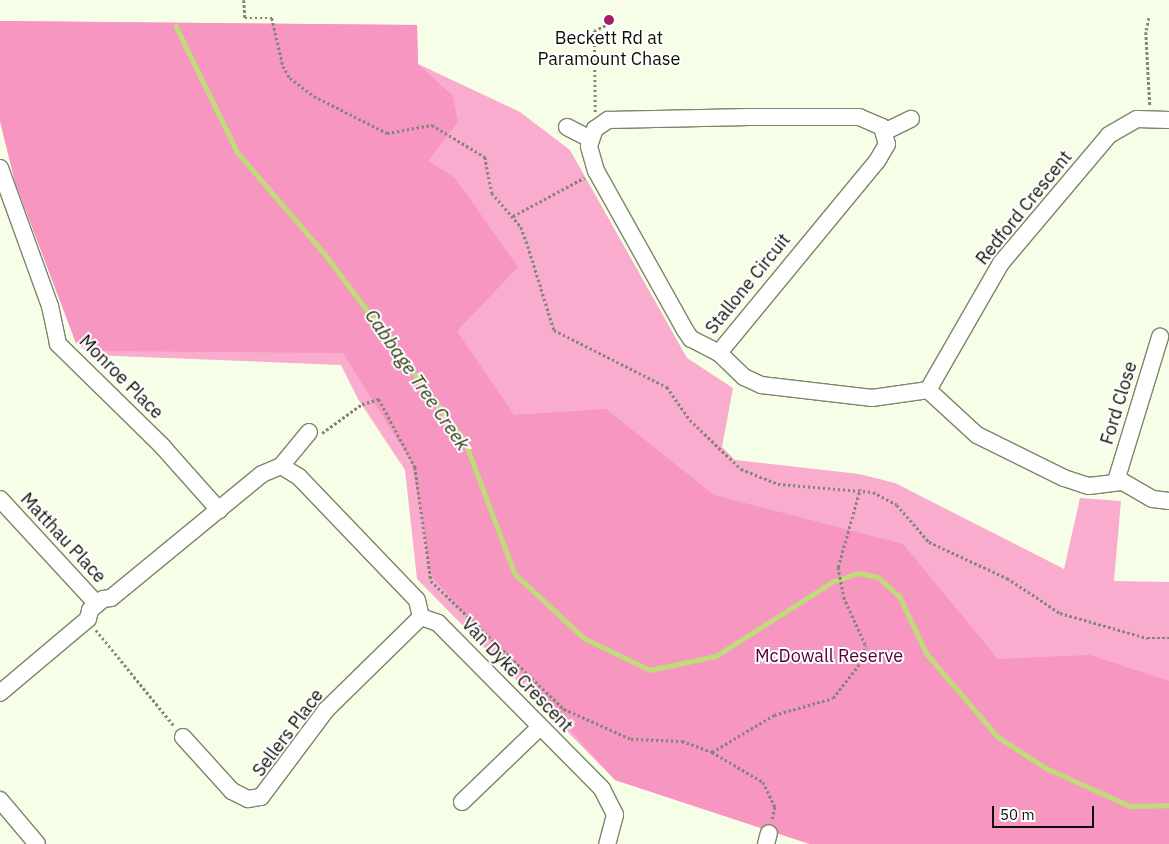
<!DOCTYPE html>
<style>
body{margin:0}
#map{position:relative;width:1169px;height:844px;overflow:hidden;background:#f7fee7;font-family:"IBM Plex Sans",sans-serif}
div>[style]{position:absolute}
.green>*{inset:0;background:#faacce}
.forest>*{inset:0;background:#f696c1}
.stream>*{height:4.5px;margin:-2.25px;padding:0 2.25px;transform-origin:2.25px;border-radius:2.25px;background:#c1db7b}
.path>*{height:2.5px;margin-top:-1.25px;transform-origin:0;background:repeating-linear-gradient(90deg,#818676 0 2.5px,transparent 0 5px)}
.roads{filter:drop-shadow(1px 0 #7d856b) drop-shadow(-1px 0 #7d856b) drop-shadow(0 1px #7d856b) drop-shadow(0 -1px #7d856b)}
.minor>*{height:16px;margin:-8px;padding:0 8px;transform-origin:8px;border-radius:8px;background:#fff}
.dots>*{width:14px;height:14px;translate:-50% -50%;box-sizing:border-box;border:2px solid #fff;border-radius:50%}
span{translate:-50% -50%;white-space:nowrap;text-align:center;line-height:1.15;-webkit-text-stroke:4px #fff;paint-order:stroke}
.poi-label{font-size:18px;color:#0d1007}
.street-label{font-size:18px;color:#0d1007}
.park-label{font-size:18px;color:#560033}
.water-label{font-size:19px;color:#2d370f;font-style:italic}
.scale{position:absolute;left:992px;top:806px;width:102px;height:22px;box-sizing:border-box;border:2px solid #0d1007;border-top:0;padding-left:6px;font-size:15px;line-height:18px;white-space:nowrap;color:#0d1007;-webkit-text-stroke:4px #fff;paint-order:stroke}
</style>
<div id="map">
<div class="green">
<i style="clip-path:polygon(0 21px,417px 25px,418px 64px,520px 112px,570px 150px,687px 358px,733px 388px,722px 447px,735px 460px,859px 474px,895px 483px,1064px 569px,1080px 498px,1121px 501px,1114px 581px,1169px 582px,1169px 844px,810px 844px,615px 780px,417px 579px,405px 470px,358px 399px,341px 365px,91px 355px,76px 343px,15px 182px,0 121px)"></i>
</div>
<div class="forest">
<i style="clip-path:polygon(0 21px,417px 25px,418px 64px,453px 96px,458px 122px,428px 161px,455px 178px,518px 267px,457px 331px,514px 415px,606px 409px,714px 495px,903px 544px,998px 659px,1090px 655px,1169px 681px,1169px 844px,810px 844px,615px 780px,432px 577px,412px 463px,343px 353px,95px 351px,76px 343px,15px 182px,0 121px)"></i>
</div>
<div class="stream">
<i style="left:176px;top:26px;width:141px;rotate:64deg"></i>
<i style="left:238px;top:153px;width:133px;rotate:49.3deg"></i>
<i style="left:325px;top:254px;width:234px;rotate:53.2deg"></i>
<i style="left:465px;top:441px;width:142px;rotate:69.4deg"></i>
<i style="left:515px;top:574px;width:94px;rotate:42.8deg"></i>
<i style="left:584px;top:638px;width:73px;rotate:25.9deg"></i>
<i style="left:650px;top:670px;width:67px;rotate:-12deg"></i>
<i style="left:716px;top:656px;width:138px;rotate:-32.5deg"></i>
<i style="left:832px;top:582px;width:28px;rotate:-19deg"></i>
<i style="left:858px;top:573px;width:20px;rotate:11deg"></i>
<i style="left:878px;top:577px;width:30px;rotate:42deg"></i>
<i style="left:900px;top:597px;width:63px;rotate:64.7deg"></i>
<i style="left:927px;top:654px;width:109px;rotate:49.5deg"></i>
<i style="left:998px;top:737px;width:57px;rotate:32.9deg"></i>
<i style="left:1046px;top:768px;width:92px;rotate:24.3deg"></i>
<i style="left:1130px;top:806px;width:39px;rotate:-1deg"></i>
</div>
<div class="path">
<i style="left:244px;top:0;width:18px;rotate:87deg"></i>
<i style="left:245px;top:18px;width:27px"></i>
<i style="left:272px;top:18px;width:49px;rotate:77.1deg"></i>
<i style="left:283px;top:66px;width:14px;rotate:60deg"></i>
<i style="left:290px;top:78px;width:30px;rotate:37deg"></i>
<i style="left:314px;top:96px;width:82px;rotate:26.9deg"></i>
<i style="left:387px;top:133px;width:46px;rotate:-10.1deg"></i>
<i style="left:432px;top:125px;width:62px;rotate:31.1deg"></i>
<i style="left:485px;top:157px;width:37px;rotate:79deg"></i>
<i style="left:492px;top:193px;width:45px;rotate:49.5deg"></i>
<i style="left:521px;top:227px;width:20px;rotate:70deg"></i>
<i style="left:528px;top:246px;width:88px;rotate:72.8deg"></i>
<i style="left:554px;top:330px;width:127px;rotate:26.8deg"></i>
<i style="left:667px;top:387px;width:40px;rotate:55.1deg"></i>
<i style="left:690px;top:420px;width:71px;rotate:43.9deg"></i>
<i style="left:741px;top:469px;width:40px;rotate:22deg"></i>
<i style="left:778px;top:484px;width:95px;rotate:4.8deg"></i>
<i style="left:873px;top:492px;width:27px;rotate:28deg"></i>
<i style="left:897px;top:505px;width:49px;rotate:49.1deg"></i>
<i style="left:929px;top:542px;width:86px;rotate:24.8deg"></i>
<i style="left:1007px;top:578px;width:64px;rotate:33.4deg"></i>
<i style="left:1060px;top:613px;width:91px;rotate:16deg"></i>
<i style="left:1147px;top:638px;width:22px"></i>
<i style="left:1149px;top:18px;width:14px;rotate:102deg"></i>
<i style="left:1146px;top:32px;width:73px;rotate:86.9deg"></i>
<i style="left:595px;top:112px;width:81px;rotate:-90.7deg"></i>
<i style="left:594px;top:31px;width:20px;rotate:-27deg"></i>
<i style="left:513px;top:216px;width:81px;rotate:-28.2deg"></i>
<i style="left:322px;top:433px;width:49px;rotate:-35.9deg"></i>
<i style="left:362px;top:404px;width:18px;rotate:-16deg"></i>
<i style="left:379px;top:399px;width:77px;rotate:62.1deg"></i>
<i style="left:415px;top:467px;width:115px;rotate:82deg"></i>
<i style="left:431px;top:581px;width:185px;rotate:43.9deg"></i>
<i style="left:564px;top:709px;width:73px;rotate:24.1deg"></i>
<i style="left:631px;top:739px;width:51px;rotate:2.2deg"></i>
<i style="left:682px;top:741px;width:32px;rotate:20deg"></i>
<i style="left:712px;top:752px;width:59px;rotate:30.5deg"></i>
<i style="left:763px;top:782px;width:28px;rotate:64deg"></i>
<i style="left:775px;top:807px;width:14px;rotate:102deg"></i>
<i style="left:96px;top:630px;width:125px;rotate:50.8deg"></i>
<i style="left:551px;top:719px;width:16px;rotate:-38deg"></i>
<i style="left:712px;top:752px;width:72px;rotate:-30.8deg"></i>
<i style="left:774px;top:715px;width:61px;rotate:-16.1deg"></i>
<i style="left:833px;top:698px;width:47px;rotate:-51.9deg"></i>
<i style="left:862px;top:661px;width:16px;rotate:-79deg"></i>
<i style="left:865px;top:645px;width:51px;rotate:-114.5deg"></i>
<i style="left:844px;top:599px;width:33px;rotate:-101deg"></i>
<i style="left:838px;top:567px;width:81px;rotate:-74.2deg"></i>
</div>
<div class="roads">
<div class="minor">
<i style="left:749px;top:117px;width:110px"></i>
<i style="left:859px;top:117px;width:25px;rotate:23deg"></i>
<i style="left:882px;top:127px;width:18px;rotate:74deg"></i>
<i style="left:887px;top:144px;width:20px;rotate:120deg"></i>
<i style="left:877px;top:161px;width:249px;rotate:129.5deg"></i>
<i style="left:719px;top:353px;width:31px;rotate:-153deg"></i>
<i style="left:691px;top:339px;width:11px;rotate:-124deg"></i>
<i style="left:685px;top:330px;width:182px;rotate:-119.2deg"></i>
<i style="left:596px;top:171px;width:26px;rotate:-106deg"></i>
<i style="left:589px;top:146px;width:18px;rotate:-71deg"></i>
<i style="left:595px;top:129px;width:16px;rotate:-35deg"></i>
<i style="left:608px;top:120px;width:141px;rotate:-1.2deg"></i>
<i style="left:567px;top:127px;width:27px;rotate:27deg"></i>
<i style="left:884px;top:132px;width:30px;rotate:-26deg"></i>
<i style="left:0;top:168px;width:147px;rotate:70.1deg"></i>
<i style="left:50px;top:306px;width:39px;rotate:78deg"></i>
<i style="left:58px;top:344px;width:146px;rotate:44.4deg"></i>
<i style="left:162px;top:446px;width:86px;rotate:48.3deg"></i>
<i style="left:719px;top:353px;width:35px;rotate:44deg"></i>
<i style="left:744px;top:377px;width:19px;rotate:25deg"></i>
<i style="left:761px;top:385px;width:112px;rotate:6.7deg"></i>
<i style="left:872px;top:398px;width:57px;rotate:-8.1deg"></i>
<i style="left:928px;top:390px;width:67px;rotate:42.6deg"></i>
<i style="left:977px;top:435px;width:97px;rotate:26.3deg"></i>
<i style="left:1064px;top:478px;width:26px;rotate:18deg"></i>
<i style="left:1089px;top:486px;width:34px;rotate:-7deg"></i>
<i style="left:1123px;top:482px;width:34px;rotate:30deg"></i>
<i style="left:1153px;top:499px;width:16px;rotate:7deg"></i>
<i style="left:928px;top:390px;width:146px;rotate:-60.1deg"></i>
<i style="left:1001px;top:263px;width:167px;rotate:-49.8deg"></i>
<i style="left:1109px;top:135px;width:32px;rotate:-30deg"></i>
<i style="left:1137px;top:119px;width:32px;rotate:2deg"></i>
<i style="left:281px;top:466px;width:44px;rotate:-50.5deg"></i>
<i style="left:1116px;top:481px;width:151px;rotate:-73deg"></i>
<i style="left:0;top:499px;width:143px;rotate:47.3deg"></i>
<i style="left:0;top:693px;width:115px;rotate:-40.1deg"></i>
<i style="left:88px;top:619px;width:9px;rotate:-77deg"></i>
<i style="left:90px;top:610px;width:17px;rotate:-40deg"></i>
<i style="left:103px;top:599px;width:8px;rotate:-7deg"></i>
<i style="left:111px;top:598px;width:195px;rotate:-39.4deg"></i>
<i style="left:262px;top:474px;width:21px;rotate:-23deg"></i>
<i style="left:281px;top:466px;width:21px;rotate:31deg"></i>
<i style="left:299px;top:477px;width:170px;rotate:46.2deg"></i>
<i style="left:417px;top:600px;width:17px;rotate:77deg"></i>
<i style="left:421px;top:617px;width:18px;rotate:19deg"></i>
<i style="left:438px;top:623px;width:233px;rotate:45.3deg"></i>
<i style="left:602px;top:789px;width:29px;rotate:63deg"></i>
<i style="left:615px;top:815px;width:30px;rotate:105deg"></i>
<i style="left:183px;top:737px;width:73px;rotate:47.8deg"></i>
<i style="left:232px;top:791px;width:18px;rotate:27deg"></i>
<i style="left:248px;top:799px;width:13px;rotate:-9deg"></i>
<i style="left:261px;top:797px;width:109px;rotate:-53.2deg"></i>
<i style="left:326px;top:710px;width:133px;rotate:-44.4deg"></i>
<i style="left:0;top:800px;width:57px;rotate:49.9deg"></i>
<i style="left:462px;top:802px;width:108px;rotate:-43.9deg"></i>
<i style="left:766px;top:844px;width:11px;rotate:-75deg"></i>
</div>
</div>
<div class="dots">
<i style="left:609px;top:20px;background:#a41e6a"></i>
</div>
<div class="poi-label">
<span style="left:609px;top:49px">Beckett Rd at<br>Paramount Chase</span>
</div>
<div class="street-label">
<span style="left:1024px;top:208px;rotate:-51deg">Redford Crescent</span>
<span style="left:748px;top:284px;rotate:-51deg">Stallone Circuit</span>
<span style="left:121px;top:377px;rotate:45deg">Monroe Place</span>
<span style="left:1119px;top:403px;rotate:-73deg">Ford Close</span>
<span style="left:63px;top:538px;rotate:47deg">Matthau Place</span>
<span style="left:517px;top:675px;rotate:46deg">Van Dyke Crescent</span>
<span style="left:288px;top:733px;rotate:-53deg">Sellers Place</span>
</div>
<div class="park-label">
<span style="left:829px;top:656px">McDowall Reserve</span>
</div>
<div class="water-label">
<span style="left:417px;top:380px;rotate:55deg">Cabbage Tree Creek</span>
</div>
<div class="scale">50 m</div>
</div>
